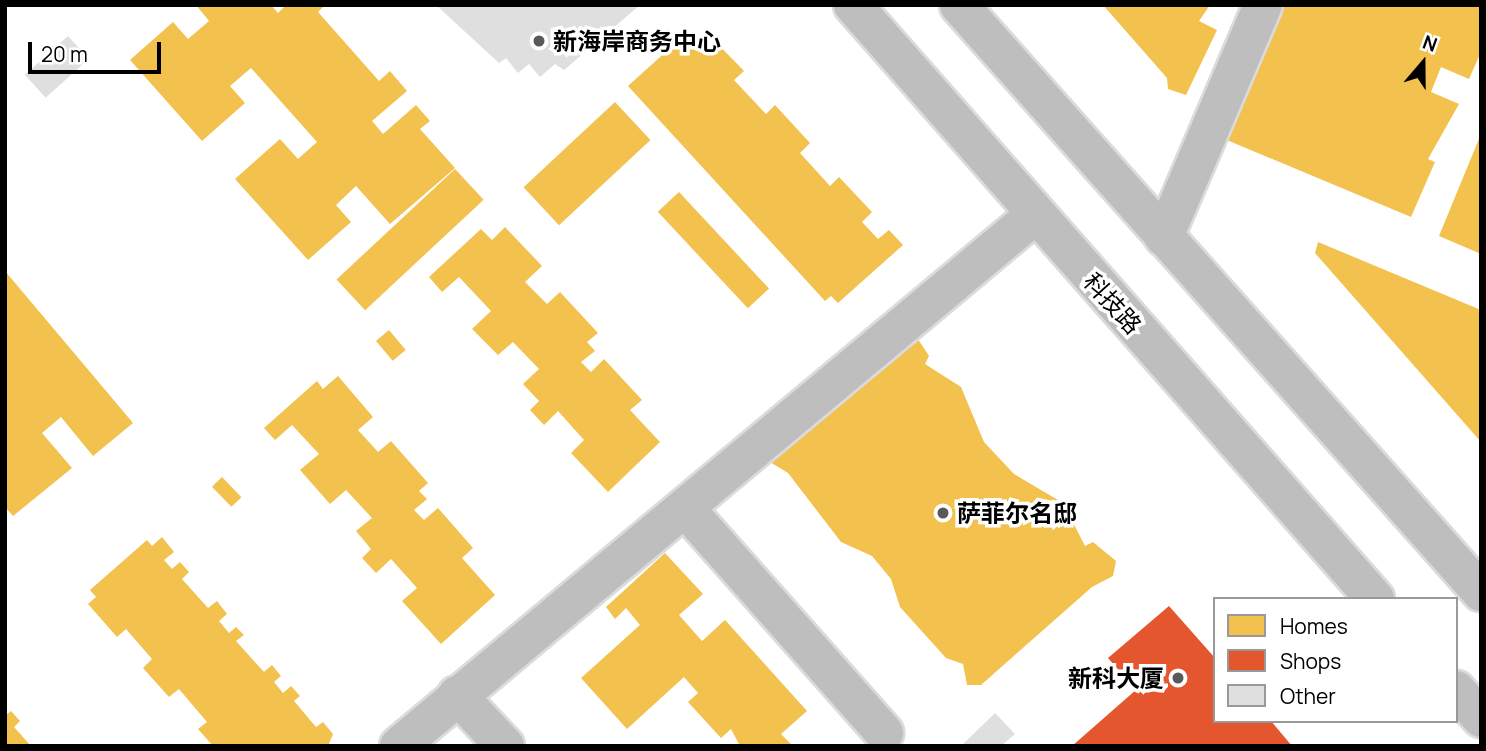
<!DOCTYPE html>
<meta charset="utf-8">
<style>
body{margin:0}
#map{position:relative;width:1486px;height:751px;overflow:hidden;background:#fff;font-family:Manrope,"Noto Sans SC",sans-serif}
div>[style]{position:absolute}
.homes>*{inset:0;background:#f2c14e;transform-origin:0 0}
.shops>*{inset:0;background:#e4572e}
.building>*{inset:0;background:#dfdfdf;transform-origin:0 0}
.roads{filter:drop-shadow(2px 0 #dbdbdb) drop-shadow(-2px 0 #dbdbdb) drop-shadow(0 2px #dbdbdb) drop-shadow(0 -2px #dbdbdb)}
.minor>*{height:38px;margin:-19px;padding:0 19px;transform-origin:19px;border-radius:19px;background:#bebebe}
.primary>*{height:38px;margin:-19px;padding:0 19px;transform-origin:19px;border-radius:19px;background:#bebebe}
.dots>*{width:19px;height:19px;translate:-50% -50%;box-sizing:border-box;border:4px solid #fff;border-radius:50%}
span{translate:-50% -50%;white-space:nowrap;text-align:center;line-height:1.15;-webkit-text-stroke:7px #fff;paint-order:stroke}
.poi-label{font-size:24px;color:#000;font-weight:700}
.left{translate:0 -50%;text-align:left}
.right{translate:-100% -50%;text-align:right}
.street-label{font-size:24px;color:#000}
.frame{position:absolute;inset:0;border:7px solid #000;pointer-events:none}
.legend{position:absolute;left:1213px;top:597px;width:245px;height:126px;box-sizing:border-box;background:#fff;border:2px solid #999;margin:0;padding:9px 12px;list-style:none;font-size:21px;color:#000}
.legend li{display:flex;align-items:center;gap:14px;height:35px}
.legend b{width:35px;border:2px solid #999}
.north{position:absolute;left:1388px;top:28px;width:70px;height:70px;-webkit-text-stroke:5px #fff;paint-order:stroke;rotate:20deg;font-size:19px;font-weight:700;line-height:28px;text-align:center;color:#000}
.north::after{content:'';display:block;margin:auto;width:24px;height:32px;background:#000;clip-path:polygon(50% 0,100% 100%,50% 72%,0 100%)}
.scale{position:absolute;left:28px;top:42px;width:133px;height:32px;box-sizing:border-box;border:4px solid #000;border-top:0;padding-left:9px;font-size:21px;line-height:24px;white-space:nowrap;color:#000;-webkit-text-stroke:5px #fff;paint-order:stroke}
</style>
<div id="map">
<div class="homes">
<i style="clip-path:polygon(196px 5px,271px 5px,278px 13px,286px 5px,325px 5px,318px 12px,379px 81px,390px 71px,407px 91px,372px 121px,383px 134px,416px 105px,430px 121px,420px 129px,455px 168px,390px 224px,356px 186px,336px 205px,351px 222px,308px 260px,235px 179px,280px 139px,298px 159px,317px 142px,251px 68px,230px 86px,245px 103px,202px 141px,130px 60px,173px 22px,188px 39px,209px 21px)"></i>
<i style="clip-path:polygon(1103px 5px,1210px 5px,1199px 21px,1217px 30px,1186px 95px,1168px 89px,1167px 78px)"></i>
<i style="clip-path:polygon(1279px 5px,1481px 5px,1481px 52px,1469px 79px,1441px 67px,1431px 92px,1459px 104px,1428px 159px,1435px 162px,1411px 217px,1222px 138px)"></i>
<i style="clip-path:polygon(690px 30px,703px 44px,711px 37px,744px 71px,734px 80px,766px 114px,775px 105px,810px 143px,800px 153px,830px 186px,839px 177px,872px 212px,862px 222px,878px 239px,889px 230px,903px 245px,838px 303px,831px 296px,825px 301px,628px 86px)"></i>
<i style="left:615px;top:102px;width:52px;height:125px;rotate:47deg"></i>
<i style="clip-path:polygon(1481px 134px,1481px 254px,1439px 236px)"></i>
<i style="left:455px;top:169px;width:42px;height:162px;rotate:47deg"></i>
<i style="left:679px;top:192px;width:132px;height:29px;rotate:47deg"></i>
<i style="clip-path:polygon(505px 227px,542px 266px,525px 282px,547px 304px,560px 292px,598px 333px,587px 342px,595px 351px,581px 362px,591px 372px,604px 359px,642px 400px,630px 410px,660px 442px,608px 492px,571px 453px,584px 440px,558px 411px,544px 425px,530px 410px,539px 401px,523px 384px,539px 369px,513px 342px,498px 355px,472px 329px,491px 311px,459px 277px,442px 292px,429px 277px,481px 229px,492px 240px)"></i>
<i style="clip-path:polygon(1318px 242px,1481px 310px,1481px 442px,1315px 253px)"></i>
<i style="clip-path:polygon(5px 271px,133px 423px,93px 456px,61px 417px,42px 433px,72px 468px,13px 516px,5px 507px)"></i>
<i style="left:389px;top:330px;width:26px;height:17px;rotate:50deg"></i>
<i style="clip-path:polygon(914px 333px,929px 356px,925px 364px,961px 387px,984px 442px,1014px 474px,1063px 503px,1085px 546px,1093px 542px,1116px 561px,1113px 576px,1092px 587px,981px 685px,967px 685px,963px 664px,946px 658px,900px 607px,891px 579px,872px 556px,841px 542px,788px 473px,770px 462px)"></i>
<i style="clip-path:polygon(338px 376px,373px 417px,358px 430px,378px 452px,391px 441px,428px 483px,419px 491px,427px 499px,414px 510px,424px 520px,438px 508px,473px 548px,462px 558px,495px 595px,441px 644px,402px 601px,417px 588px,391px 559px,376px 573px,362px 558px,371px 549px,356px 531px,372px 518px,346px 490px,330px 504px,300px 470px,319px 454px,292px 425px,275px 440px,264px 428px,317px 381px,323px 389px)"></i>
<i style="left:222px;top:477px;width:28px;height:14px;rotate:46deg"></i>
<i style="clip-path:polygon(162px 537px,174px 552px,164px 560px,172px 569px,180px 562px,189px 572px,182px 579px,208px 608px,217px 601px,227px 614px,219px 621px,229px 633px,236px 627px,244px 635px,236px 641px,264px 672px,272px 665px,281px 676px,274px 682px,283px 693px,291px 686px,300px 696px,294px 701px,316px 727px,323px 722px,333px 734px,328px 746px,213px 746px,198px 729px,207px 722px,179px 689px,169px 697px,143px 668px,152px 659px,126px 629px,117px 637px,88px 604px,96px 597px,90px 590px,147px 540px,152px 546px)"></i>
<i style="clip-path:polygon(665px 553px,703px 594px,679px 615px,702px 641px,725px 620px,807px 711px,781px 734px,793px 746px,740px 746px,731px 729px,721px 738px,688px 702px,698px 693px,684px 677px,627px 729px,581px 678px,640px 625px,626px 608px,615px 619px,606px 607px)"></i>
<i style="clip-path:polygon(11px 711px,20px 721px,14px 727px,31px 746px,5px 746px,5px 716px)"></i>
</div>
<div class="shops">
<i style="clip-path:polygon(1169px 606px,1215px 658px,1215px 721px,1271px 721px,1292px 746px,1072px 746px,1145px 682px,1132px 667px,1123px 675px,1108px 658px)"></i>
</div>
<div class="building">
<i style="clip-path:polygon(436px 5px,640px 5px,564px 70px,555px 64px,540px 77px,529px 64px,518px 73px,506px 58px,499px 63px)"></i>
<i style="left:68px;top:36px;width:31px;height:58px;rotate:48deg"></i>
<i style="clip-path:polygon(995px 713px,1015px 734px,1001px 746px,961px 746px)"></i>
</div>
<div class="roads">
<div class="minor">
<i style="left:1164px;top:237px;width:252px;rotate:-66.9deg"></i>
<i style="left:686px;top:509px;width:299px;rotate:48.5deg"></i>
<i style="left:457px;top:695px;width:70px;rotate:46.7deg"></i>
<i style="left:399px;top:746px;width:829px;rotate:-39.86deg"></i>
</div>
<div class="primary">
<i style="left:853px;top:5px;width:791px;rotate:48.69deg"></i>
<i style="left:959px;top:5px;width:786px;rotate:48.35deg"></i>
<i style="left:1456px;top:690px;width:38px;rotate:48deg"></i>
</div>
</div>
<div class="dots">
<i style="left:539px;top:41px;background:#595959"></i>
<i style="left:943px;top:513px;background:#595959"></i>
<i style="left:1178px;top:678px;background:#595959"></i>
</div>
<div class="poi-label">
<span class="left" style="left:553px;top:41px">新海岸商务中心</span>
<span class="left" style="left:957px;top:513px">萨菲尔名邸</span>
<span class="right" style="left:1164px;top:678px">新科大厦</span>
</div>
<div class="street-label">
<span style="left:1113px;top:303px;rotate:48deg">科技路</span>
</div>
<div class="frame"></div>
<ul class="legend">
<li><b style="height:19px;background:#f2c14e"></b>Homes</li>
<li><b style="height:19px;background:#e4572e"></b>Shops</li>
<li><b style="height:19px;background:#dfdfdf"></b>Other</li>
</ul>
<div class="north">N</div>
<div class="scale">20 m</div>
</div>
